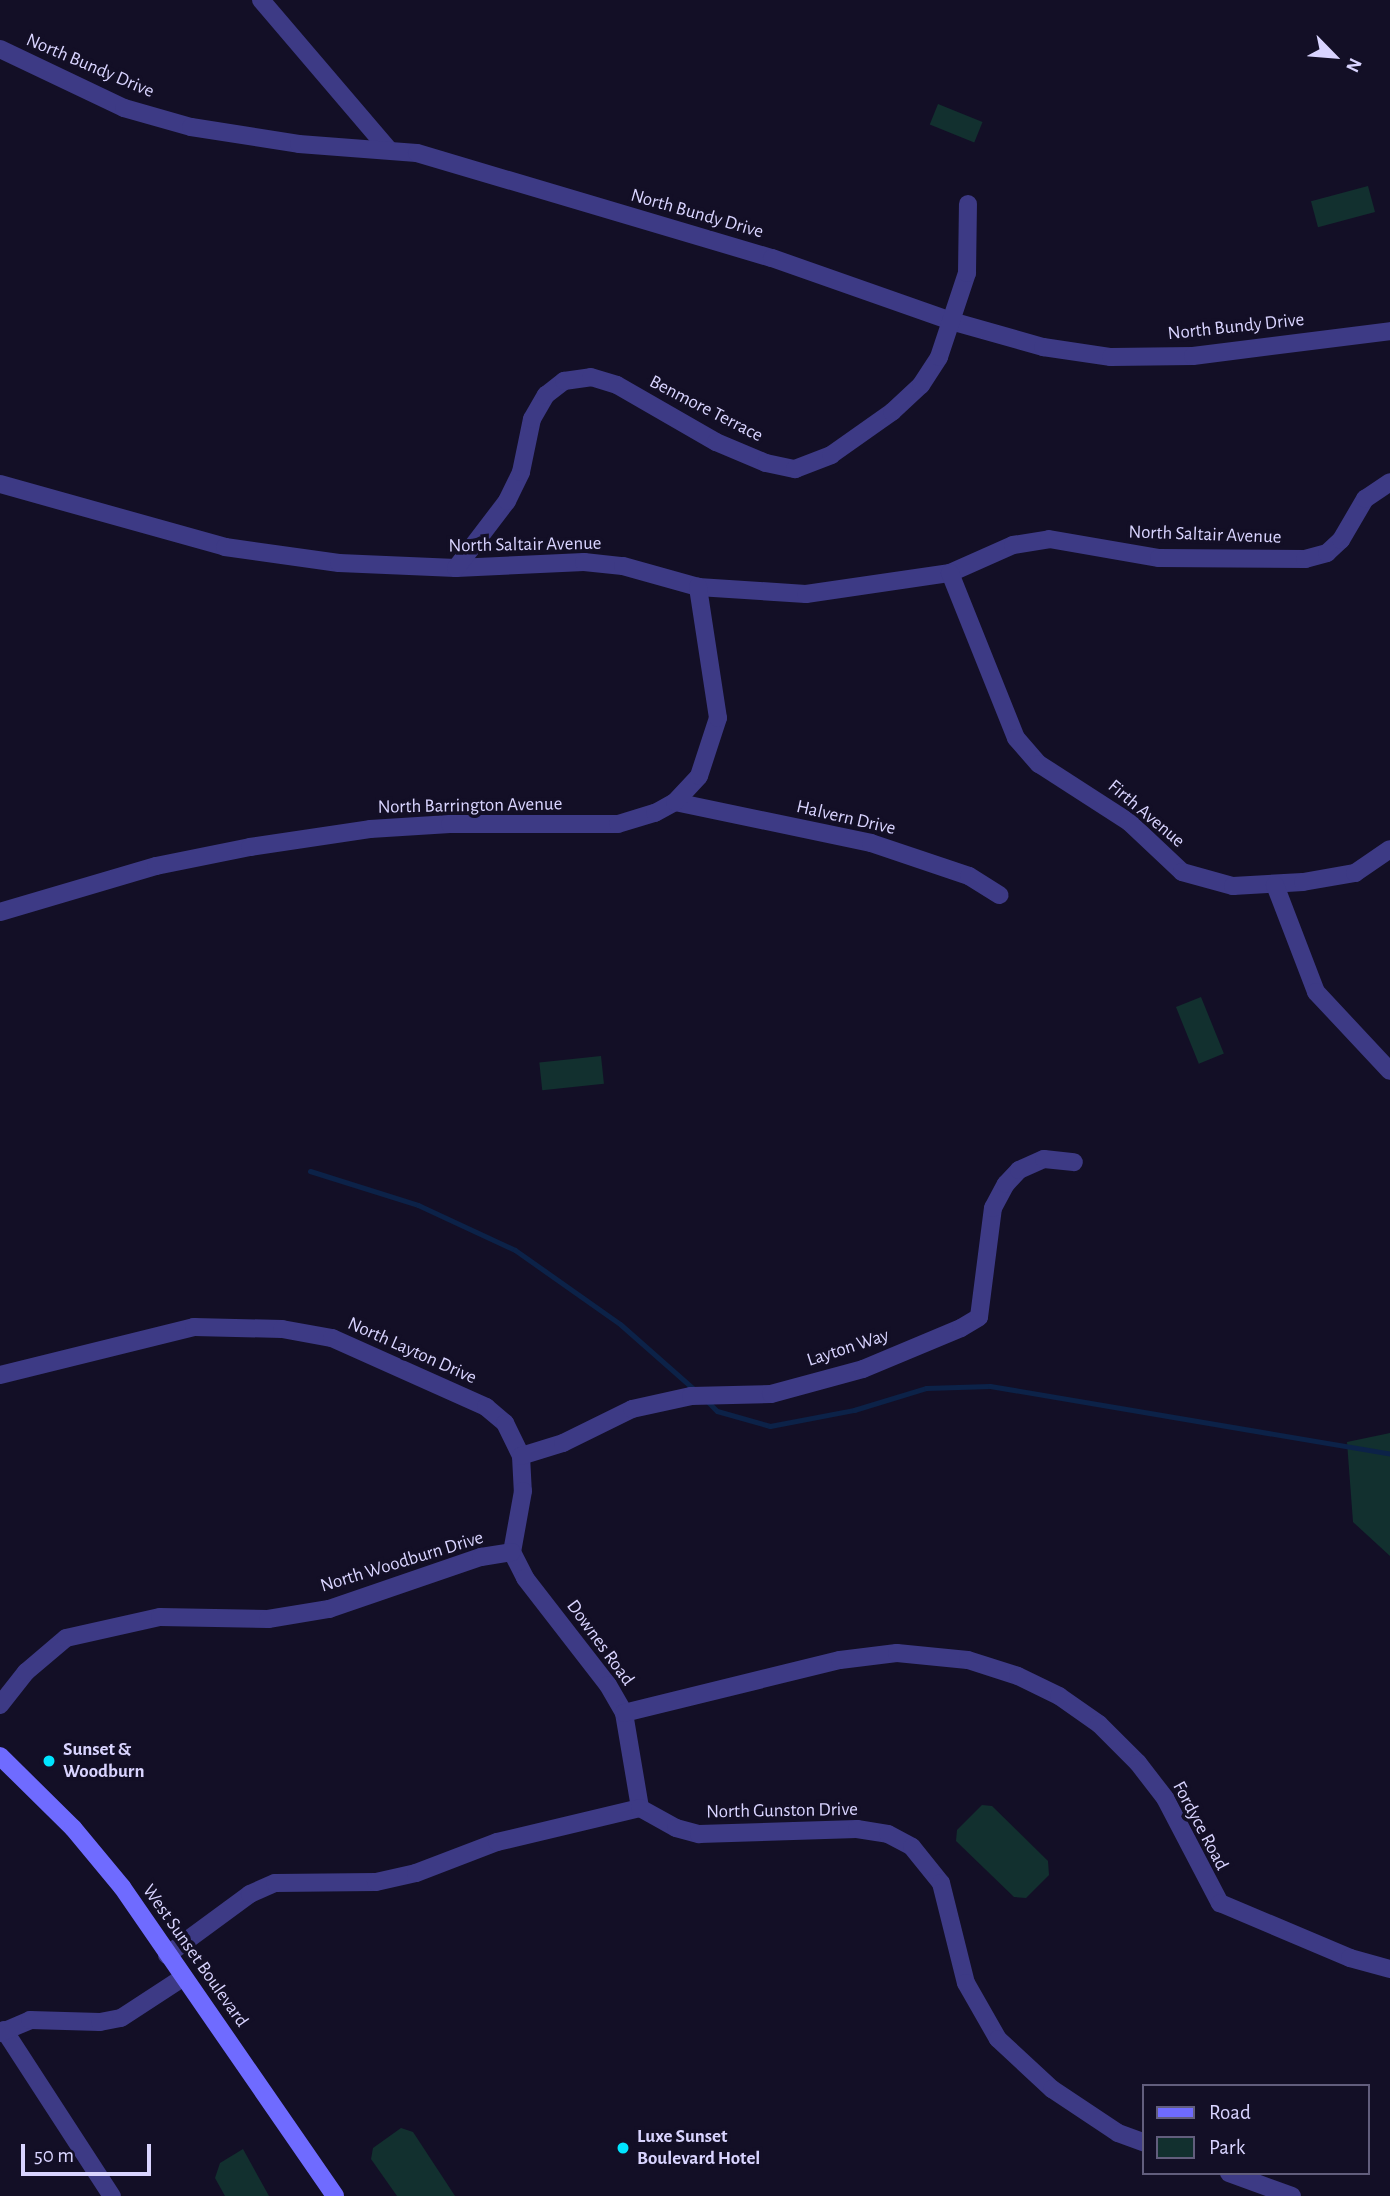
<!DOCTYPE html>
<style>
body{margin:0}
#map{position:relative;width:1390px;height:2196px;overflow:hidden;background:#130f26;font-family:"Alegreya Sans",sans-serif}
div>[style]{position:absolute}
.green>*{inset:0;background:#12302f;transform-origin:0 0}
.stream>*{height:5px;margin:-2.5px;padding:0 2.5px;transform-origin:2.5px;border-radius:2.5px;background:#0c2248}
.street>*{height:18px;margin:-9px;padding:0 9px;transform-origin:9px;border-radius:9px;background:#3d3a85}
.secondary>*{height:18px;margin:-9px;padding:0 9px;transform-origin:9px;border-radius:9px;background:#6f6bff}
.dots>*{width:19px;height:19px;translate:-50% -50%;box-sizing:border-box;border:4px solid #130f26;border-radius:50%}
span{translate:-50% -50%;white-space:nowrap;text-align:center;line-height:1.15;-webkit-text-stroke:7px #130f26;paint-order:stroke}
.street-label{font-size:19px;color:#d9d4ff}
.poi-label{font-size:19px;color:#d9d4ff;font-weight:700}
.left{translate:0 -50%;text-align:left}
.legend{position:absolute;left:1142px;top:2084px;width:228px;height:91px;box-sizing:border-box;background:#130f26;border:2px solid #625e7d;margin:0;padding:9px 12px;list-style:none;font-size:21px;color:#d9d4ff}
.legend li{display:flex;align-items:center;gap:14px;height:35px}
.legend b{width:35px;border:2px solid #625e7d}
.north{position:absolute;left:1299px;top:21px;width:70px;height:70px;-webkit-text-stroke:5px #130f26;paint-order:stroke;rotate:115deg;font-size:19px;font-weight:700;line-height:28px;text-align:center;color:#d9d4ff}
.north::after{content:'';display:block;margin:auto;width:24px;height:32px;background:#d9d4ff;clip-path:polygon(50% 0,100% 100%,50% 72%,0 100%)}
.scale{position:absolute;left:21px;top:2144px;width:130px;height:32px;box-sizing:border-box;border:4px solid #d9d4ff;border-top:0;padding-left:9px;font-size:21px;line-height:24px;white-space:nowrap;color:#d9d4ff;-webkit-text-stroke:5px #130f26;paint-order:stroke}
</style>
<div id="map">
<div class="green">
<i style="left:938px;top:104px;width:48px;height:22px;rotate:22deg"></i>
<i style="left:1368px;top:186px;width:27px;height:59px;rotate:75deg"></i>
<i style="left:1201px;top:997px;width:61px;height:27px;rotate:68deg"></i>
<i style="left:601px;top:1056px;width:28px;height:62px;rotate:84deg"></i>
<i style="clip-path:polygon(1390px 1433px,1390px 1556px,1353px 1522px,1347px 1442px)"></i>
<i style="clip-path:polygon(982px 1805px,992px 1806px,1048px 1861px,1049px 1875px,1026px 1898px,1014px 1897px,956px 1841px,957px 1830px)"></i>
<i style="clip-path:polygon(401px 2128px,413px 2132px,455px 2196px,397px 2196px,371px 2159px,373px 2148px)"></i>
<i style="clip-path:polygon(243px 2149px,269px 2196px,225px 2196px,215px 2178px,220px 2163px)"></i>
</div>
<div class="stream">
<i style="left:310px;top:1171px;width:113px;rotate:17.5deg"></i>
<i style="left:418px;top:1205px;width:107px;rotate:24.9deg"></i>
<i style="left:515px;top:1250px;width:128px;rotate:35.2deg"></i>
<i style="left:620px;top:1324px;width:103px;rotate:41.4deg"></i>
<i style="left:707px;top:1401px;width:14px;rotate:45deg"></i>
<i style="left:717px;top:1411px;width:55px;rotate:15.8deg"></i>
<i style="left:770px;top:1426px;width:86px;rotate:-10.8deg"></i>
<i style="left:854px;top:1410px;width:75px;rotate:-17deg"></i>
<i style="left:926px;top:1388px;width:64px;rotate:-1.8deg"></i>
<i style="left:990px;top:1386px;width:406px;rotate:9.6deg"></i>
</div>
<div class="street">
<i style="left:261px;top:0;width:197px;rotate:49.5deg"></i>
<i style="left:0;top:49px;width:137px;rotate:25.4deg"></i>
<i style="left:124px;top:108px;width:70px;rotate:15.8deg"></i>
<i style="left:191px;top:127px;width:109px;rotate:8.9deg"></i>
<i style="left:299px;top:144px;width:118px;rotate:4.4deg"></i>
<i style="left:417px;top:153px;width:370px;rotate:16.5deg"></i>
<i style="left:772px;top:258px;width:190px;rotate:19.4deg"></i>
<i style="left:951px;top:321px;width:96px;rotate:15.8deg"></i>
<i style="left:1043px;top:347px;width:69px;rotate:8.4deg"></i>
<i style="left:1111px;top:357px;width:82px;rotate:-0.7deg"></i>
<i style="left:1193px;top:356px;width:199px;rotate:-7.2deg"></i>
<i style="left:0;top:484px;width:234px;rotate:15.6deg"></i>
<i style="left:225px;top:547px;width:115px;rotate:8deg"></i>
<i style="left:339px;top:563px;width:117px;rotate:2.4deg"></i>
<i style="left:456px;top:568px;width:128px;rotate:-2.7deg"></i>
<i style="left:584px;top:562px;width:39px;rotate:6deg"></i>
<i style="left:623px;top:566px;width:78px;rotate:15.6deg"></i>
<i style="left:698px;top:587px;width:108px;rotate:3.7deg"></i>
<i style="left:806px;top:594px;width:146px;rotate:-8.3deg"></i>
<i style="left:950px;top:573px;width:69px;rotate:-24deg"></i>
<i style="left:1013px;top:545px;width:36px;rotate:-9deg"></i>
<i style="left:1049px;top:539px;width:112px;rotate:9.8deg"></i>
<i style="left:1159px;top:558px;width:146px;rotate:0.4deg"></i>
<i style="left:1305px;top:559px;width:23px;rotate:-15deg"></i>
<i style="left:1327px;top:553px;width:19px;rotate:-43deg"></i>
<i style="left:1341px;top:540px;width:48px;rotate:-59.7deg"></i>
<i style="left:1365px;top:499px;width:30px;rotate:-34deg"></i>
<i style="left:456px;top:568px;width:84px;rotate:-52.7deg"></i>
<i style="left:507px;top:501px;width:32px;rotate:-64deg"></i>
<i style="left:521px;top:472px;width:54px;rotate:-78.3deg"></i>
<i style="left:532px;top:419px;width:28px;rotate:-60deg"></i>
<i style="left:546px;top:395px;width:23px;rotate:-38deg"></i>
<i style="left:564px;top:381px;width:27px;rotate:-8deg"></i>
<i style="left:591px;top:377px;width:27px;rotate:17deg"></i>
<i style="left:617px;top:385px;width:114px;rotate:29.9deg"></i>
<i style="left:716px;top:442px;width:54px;rotate:22.8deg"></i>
<i style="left:766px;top:463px;width:30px;rotate:12deg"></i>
<i style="left:795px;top:469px;width:39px;rotate:-21deg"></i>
<i style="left:831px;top:455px;width:75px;rotate:-35.2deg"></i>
<i style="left:892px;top:412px;width:40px;rotate:-43deg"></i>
<i style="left:921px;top:385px;width:33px;rotate:-57deg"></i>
<i style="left:939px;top:357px;width:89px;rotate:-71.6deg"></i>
<i style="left:967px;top:273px;width:69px;rotate:-89.2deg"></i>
<i style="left:950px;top:573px;width:178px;rotate:68.2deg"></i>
<i style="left:1016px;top:738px;width:35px;rotate:49deg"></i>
<i style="left:1039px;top:764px;width:107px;rotate:32.8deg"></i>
<i style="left:1129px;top:822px;width:73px;rotate:43.3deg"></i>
<i style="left:1182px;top:872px;width:53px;rotate:15.4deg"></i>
<i style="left:1233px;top:886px;width:70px;rotate:-3.3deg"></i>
<i style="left:1303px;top:882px;width:53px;rotate:-9.8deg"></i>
<i style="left:1355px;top:873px;width:42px;rotate:-34.4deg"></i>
<i style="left:675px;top:802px;width:200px;rotate:11.8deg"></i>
<i style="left:871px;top:843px;width:103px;rotate:18.6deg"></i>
<i style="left:969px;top:876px;width:36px;rotate:32deg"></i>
<i style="left:1275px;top:885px;width:115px;rotate:69deg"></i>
<i style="left:1316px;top:992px;width:108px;rotate:46.9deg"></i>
<i style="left:0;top:912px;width:163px;rotate:-16.4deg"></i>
<i style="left:156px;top:866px;width:96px;rotate:-11.4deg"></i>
<i style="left:250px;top:847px;width:121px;rotate:-8.5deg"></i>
<i style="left:370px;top:829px;width:80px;rotate:-3.6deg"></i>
<i style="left:450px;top:824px;width:168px"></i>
<i style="left:618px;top:824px;width:39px;rotate:-17deg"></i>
<i style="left:655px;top:813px;width:23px;rotate:-29deg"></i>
<i style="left:675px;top:802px;width:35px;rotate:-47deg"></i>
<i style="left:699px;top:776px;width:61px;rotate:-71.9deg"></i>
<i style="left:718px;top:718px;width:133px;rotate:-98.7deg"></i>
<i style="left:0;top:1375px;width:200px;rotate:-13.9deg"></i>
<i style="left:194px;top:1327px;width:88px;rotate:1.3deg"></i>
<i style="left:282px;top:1329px;width:51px;rotate:10.2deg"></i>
<i style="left:332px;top:1338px;width:169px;rotate:24.1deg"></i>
<i style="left:486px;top:1407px;width:25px;rotate:40deg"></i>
<i style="left:505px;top:1423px;width:37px;rotate:64deg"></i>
<i style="left:521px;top:1456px;width:35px;rotate:87deg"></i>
<i style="left:523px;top:1491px;width:62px;rotate:100.2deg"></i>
<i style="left:521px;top:1456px;width:44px;rotate:-17.2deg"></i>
<i style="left:563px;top:1443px;width:77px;rotate:-26.2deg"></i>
<i style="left:632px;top:1409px;width:60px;rotate:-12.4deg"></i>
<i style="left:691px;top:1396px;width:80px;rotate:-1.4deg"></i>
<i style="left:771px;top:1394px;width:95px;rotate:-15.2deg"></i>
<i style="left:863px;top:1369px;width:106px;rotate:-22.7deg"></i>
<i style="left:961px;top:1328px;width:21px;rotate:-31deg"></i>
<i style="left:979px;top:1317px;width:110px;rotate:-82.7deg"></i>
<i style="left:993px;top:1208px;width:27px;rotate:-62deg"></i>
<i style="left:1006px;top:1184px;width:19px;rotate:-47deg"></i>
<i style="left:1019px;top:1170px;width:27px;rotate:-24deg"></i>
<i style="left:1044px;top:1159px;width:30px;rotate:6deg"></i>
<i style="left:512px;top:1552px;width:29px;rotate:63deg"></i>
<i style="left:525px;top:1578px;width:135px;rotate:52.2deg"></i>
<i style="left:608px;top:1685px;width:32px;rotate:60deg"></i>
<i style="left:624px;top:1713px;width:96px;rotate:80.4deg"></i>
<i style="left:0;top:1705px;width:42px;rotate:-51.8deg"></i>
<i style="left:26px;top:1672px;width:52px;rotate:-40.4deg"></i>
<i style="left:66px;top:1638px;width:96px;rotate:-12.6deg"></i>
<i style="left:160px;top:1617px;width:108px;rotate:1.1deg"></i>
<i style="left:268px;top:1619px;width:62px;rotate:-9.3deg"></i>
<i style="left:329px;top:1609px;width:161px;rotate:-18.9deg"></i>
<i style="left:481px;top:1557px;width:31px;rotate:-9deg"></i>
<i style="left:624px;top:1713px;width:222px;rotate:-13.8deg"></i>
<i style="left:840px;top:1660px;width:57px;rotate:-7deg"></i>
<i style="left:897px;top:1653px;width:71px;rotate:5.6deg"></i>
<i style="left:968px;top:1660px;width:52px;rotate:17.7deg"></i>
<i style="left:1018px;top:1676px;width:46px;rotate:26deg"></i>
<i style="left:1059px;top:1696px;width:49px;rotate:35deg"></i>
<i style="left:1099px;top:1724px;width:55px;rotate:45deg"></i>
<i style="left:1138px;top:1763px;width:44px;rotate:52.4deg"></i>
<i style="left:1165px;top:1798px;width:119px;rotate:62.4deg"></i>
<i style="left:1220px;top:1903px;width:141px;rotate:22.9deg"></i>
<i style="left:1350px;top:1958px;width:41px;rotate:15.4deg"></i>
<i style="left:167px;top:1955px;width:103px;rotate:-36.3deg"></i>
<i style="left:250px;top:1894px;width:27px;rotate:-24deg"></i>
<i style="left:275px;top:1883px;width:101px;rotate:-0.6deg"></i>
<i style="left:376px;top:1882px;width:41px;rotate:-12.7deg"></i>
<i style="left:416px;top:1873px;width:87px;rotate:-20.9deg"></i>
<i style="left:497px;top:1842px;width:147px;rotate:-13.4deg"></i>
<i style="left:640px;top:1808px;width:41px;rotate:29.1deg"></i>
<i style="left:676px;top:1828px;width:24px;rotate:15deg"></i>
<i style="left:699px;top:1834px;width:158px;rotate:-1.8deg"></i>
<i style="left:857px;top:1829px;width:31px;rotate:9deg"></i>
<i style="left:888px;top:1834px;width:27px;rotate:28deg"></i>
<i style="left:912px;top:1847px;width:46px;rotate:51.1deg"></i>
<i style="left:941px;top:1883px;width:103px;rotate:76deg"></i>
<i style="left:966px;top:1983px;width:64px;rotate:60.3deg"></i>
<i style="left:998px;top:2039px;width:74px;rotate:42.8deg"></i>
<i style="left:1052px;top:2089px;width:79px;rotate:33.7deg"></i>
<i style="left:1118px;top:2133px;width:27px;rotate:20deg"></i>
<i style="left:4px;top:2030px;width:198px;rotate:57deg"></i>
<i style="left:0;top:2033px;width:33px;rotate:-23deg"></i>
<i style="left:30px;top:2020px;width:70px;rotate:1.6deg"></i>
<i style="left:100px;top:2022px;width:21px;rotate:-11deg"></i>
<i style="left:121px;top:2018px;width:75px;rotate:-33.1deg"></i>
<i style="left:1229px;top:2173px;width:67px;rotate:20.1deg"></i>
</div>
<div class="secondary">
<i style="left:0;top:1756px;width:103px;rotate:44.6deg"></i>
<i style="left:73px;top:1828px;width:77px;rotate:50.3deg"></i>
<i style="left:122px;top:1887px;width:375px;rotate:55.4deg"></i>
</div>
<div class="dots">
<i style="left:49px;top:1761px;background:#00e5ff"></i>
<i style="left:623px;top:2148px;background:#00e5ff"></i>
</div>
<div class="street-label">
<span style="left:90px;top:66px;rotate:23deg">North Bundy Drive</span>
<span style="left:697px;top:214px;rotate:16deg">North Bundy Drive</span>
<span style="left:1236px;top:327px;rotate:-6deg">North Bundy Drive</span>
<span style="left:706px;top:409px;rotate:27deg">Benmore Terrace</span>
<span style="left:1205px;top:535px;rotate:2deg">North Saltair Avenue</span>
<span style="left:525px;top:545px;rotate:-1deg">North Saltair Avenue</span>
<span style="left:470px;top:806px;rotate:-1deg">North Barrington Avenue</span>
<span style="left:1146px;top:814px;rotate:40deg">Firth Avenue</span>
<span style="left:846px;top:818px;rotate:13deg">Halvern Drive</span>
<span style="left:848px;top:1348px;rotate:-18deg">Layton Way</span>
<span style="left:412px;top:1351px;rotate:24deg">North Layton Drive</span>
<span style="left:402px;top:1562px;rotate:-17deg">North Woodburn Drive</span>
<span style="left:600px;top:1643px;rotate:54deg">Downes Road</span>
<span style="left:782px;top:1811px;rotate:-1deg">North Gunston Drive</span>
<span style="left:1200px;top:1826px;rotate:62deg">Fordyce Road</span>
<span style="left:195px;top:1956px;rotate:55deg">West Sunset Boulevard</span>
</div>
<div class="poi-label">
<span class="left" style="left:63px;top:1761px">Sunset &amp;<br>Woodburn</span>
<span class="left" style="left:637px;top:2148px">Luxe Sunset<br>Boulevard Hotel</span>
</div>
<ul class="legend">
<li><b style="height:9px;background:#6f6bff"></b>Road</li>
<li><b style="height:19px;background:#12302f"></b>Park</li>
</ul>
<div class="north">N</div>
<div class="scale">50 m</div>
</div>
